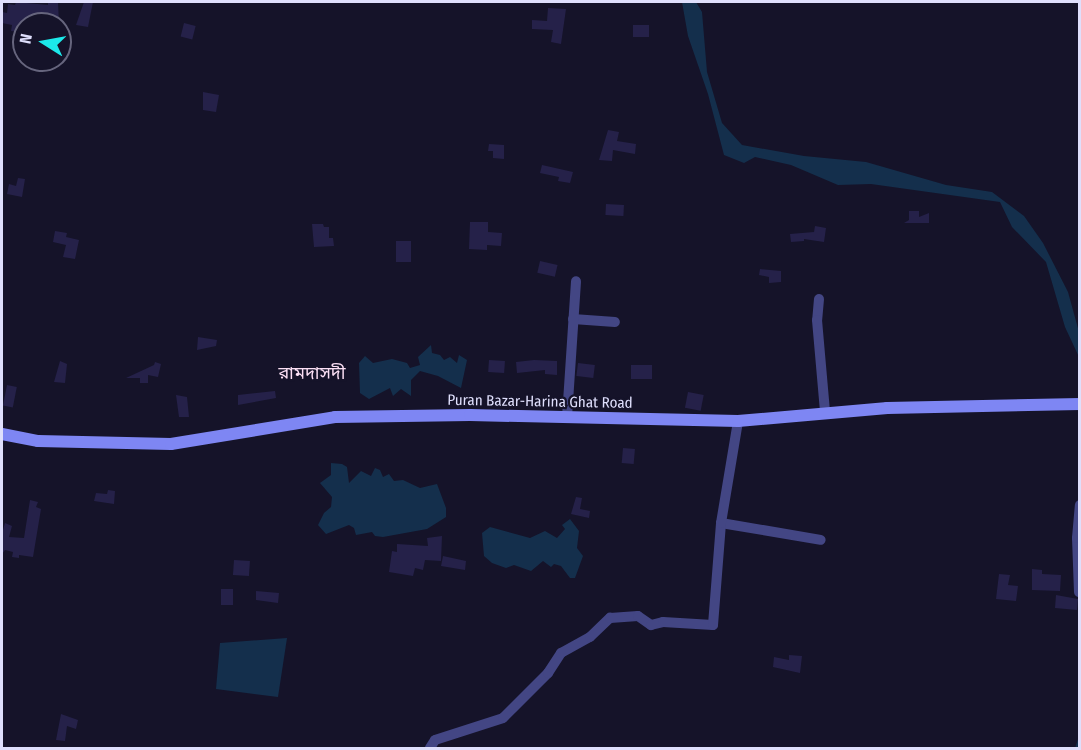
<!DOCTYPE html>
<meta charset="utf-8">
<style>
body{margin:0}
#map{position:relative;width:1081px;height:750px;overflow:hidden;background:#151329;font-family:"Fira Sans Condensed","Noto Sans Bengali",sans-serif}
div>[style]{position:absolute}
.water>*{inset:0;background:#142f4c}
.stream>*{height:3px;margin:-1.5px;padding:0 1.5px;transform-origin:1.5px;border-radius:1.5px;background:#142f4c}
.building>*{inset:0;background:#252149;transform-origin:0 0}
.street>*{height:10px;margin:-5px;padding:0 5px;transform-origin:5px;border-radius:5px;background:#434684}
.secondary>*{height:12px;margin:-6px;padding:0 6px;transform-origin:6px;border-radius:6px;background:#7e86f3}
span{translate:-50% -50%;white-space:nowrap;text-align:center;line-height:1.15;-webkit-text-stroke:4.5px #151329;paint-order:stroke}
.street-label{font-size:15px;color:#dfdffc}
.quarter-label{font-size:18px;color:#fce0f5}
.frame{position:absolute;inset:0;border:3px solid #dfdffc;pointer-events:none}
.north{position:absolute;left:12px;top:12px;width:60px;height:60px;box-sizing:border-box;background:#151329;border:2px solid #66657d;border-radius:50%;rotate:281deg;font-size:16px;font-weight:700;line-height:24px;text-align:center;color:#dfdffc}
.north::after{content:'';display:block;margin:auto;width:21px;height:27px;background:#1ce9ea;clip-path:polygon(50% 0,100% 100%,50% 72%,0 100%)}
</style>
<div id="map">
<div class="water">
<i style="clip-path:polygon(682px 2px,696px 2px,702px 12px,707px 72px,722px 123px,742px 145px,804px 156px,866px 162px,946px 185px,992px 192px,1024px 216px,1043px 243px,1068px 292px,1079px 332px,1079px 376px,1079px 357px,1065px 327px,1046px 262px,1012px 227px,1000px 202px,871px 184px,838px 185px,791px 165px,755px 157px,744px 163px,724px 155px,708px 94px,688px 36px)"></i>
<i style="clip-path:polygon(431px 345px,432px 353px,440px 355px,444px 360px,450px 357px,457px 363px,459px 355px,467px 360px,461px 388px,438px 376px,420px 371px,411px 380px,411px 396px,401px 389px,393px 396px,390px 388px,369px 399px,360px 393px,359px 363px,365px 356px,373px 363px,392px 359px,407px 363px,410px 368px,420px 365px,418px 357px)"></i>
<i style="clip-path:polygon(331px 463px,342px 464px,347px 467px,349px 483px,361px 471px,371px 476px,375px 468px,380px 470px,383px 477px,389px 474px,394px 481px,403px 480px,420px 488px,437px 484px,446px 508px,446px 517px,427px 529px,383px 537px,375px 536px,372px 532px,356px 535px,354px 528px,349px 525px,326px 534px,318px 525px,324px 513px,331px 507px,332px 497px,320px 483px,331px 475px)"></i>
<i style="clip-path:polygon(570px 519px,579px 531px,577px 548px,583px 556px,575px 578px,570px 578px,561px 566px,554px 564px,551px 567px,543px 561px,531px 571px,514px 565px,506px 568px,492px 563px,484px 556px,482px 533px,490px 527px,530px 538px,545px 531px,557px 538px,565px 529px,562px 525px)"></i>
<i style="clip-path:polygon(287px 638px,278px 697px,216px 689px,220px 643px)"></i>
</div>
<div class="stream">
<i style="left:1076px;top:748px;width:13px;rotate:-72deg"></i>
</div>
<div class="building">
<i style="clip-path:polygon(16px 2px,48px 5px,48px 2px,58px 2px,59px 24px,20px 24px,19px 32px,11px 31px,12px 25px,2px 23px,2px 12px,7px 13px,8px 4px,15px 5px)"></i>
<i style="clip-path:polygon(84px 2px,93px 2px,88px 27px,76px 25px)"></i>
<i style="clip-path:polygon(548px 8px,566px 9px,561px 44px,551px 42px,553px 30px,532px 29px,532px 20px,547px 21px)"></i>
<i style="left:184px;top:23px;width:12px;height:14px;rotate:14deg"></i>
<i style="left:633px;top:25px;width:16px;height:12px"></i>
<i style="clip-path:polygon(203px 92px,219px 95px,216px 112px,203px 110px)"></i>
<i style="clip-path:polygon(608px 130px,619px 132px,617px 141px,636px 144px,635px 154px,613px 150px,612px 161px,599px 160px)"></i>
<i style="clip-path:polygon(489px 144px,504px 145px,504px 159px,493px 158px,493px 151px,488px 151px)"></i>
<i style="clip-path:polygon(542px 165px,573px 172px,570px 183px,558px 181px,559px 177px,540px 173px)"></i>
<i style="clip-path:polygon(18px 178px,25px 179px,22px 197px,7px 194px,9px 184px,16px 186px)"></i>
<i style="left:606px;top:204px;width:18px;height:11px;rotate:3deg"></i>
<i style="clip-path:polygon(909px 211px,919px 211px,919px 217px,929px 213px,929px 223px,904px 223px,909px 220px)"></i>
<i style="clip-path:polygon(470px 222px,488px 222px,488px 232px,502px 233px,501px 246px,487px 245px,487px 250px,469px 249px)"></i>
<i style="clip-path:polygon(312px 224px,323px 224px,324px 227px,329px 227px,329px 238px,333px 238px,334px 246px,314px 247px)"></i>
<i style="clip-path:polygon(815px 226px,826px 228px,824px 242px,804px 239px,804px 241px,791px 242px,790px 234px,814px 232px)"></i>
<i style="clip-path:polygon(55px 231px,67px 233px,66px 237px,79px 240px,75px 259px,63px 257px,66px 245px,53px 242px)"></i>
<i style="left:396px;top:241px;width:15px;height:21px"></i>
<i style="left:540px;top:261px;width:18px;height:12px;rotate:13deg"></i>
<i style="clip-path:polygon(760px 269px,781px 271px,781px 282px,769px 283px,769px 277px,759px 275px)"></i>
<i style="clip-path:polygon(198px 337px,217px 340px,216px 346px,197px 350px)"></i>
<i style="left:489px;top:360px;width:16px;height:12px;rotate:4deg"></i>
<i style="clip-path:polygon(534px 360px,557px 361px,557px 375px,545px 374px,545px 370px,517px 373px,516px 362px)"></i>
<i style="clip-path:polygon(60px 361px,67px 364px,65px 383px,54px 382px)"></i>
<i style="clip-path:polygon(155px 362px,161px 364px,158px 377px,148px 375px,148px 383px,140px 383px,140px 378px,126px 378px,154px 365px)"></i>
<i style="left:578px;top:363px;width:17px;height:13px;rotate:7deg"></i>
<i style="left:652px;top:365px;width:14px;height:21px;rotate:90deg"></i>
<i style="left:7px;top:385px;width:10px;height:21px;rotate:11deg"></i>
<i style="clip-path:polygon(275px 391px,276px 398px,238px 405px,238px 395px)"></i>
<i style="left:688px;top:392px;width:16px;height:16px;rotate:11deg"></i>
<i style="clip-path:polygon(176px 395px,187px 397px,189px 417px,179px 417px)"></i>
<i style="left:623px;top:448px;width:12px;height:15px;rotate:5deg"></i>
<i style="clip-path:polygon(108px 490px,115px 491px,114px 504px,94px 501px,96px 493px,107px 494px)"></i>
<i style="clip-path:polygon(576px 497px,582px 498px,580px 509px,590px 511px,589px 518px,571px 514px)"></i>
<i style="clip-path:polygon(30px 500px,38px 502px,36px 507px,41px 509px,33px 557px,19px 555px,19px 558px,12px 557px,13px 552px,5px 550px,2px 554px,2px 533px,5px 523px,12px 526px,9px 537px,24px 538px)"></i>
<i style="clip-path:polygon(442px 536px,441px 561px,425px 560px,423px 570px,415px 568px,413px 576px,389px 572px,392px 551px,397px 552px,397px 544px,428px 546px,427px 538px)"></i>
<i style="clip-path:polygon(443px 556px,466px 561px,465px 570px,441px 566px)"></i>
<i style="left:234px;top:560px;width:16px;height:15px;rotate:4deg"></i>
<i style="clip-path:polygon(1032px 569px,1042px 570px,1042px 574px,1061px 575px,1060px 591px,1032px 590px)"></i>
<i style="clip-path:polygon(999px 574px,1010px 575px,1008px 585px,1018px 586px,1016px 601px,996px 599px)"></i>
<i style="left:221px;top:589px;width:12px;height:16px"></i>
<i style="clip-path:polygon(256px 591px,279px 593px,278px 603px,256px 600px)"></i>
<i style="clip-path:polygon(1056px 595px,1078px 599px,1077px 610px,1055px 608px)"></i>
<i style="clip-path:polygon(789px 655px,802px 656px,800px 673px,773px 667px,774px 657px,789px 660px)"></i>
<i style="clip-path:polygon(61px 714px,78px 720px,76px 729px,67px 726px,65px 741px,56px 740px)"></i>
</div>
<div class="street">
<i style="left:819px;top:299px;width:21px;rotate:95deg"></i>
<i style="left:817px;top:320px;width:92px;rotate:85deg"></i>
<i style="left:573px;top:319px;width:42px;rotate:4.1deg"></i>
<i style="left:567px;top:417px;width:136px;rotate:-86.2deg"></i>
<i style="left:721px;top:523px;width:101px;rotate:9.6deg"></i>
<i style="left:1079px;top:592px;width:54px;rotate:-92.1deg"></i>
<i style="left:1077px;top:538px;width:33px;rotate:-85deg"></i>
<i style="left:430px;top:748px;width:9px;rotate:-58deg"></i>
<i style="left:435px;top:740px;width:71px;rotate:-17.9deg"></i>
<i style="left:503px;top:718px;width:64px;rotate:-45deg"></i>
<i style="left:548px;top:673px;width:24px;rotate:-57deg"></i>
<i style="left:561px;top:653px;width:33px;rotate:-29deg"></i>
<i style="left:590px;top:637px;width:28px;rotate:-44deg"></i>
<i style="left:610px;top:618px;width:28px;rotate:-4deg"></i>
<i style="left:638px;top:616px;width:16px;rotate:35deg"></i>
<i style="left:651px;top:625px;width:12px;rotate:-14deg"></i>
<i style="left:663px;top:622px;width:50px;rotate:3.4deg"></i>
<i style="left:713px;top:625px;width:102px;rotate:-85.5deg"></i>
<i style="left:721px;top:523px;width:103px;rotate:-80.5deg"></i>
</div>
<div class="secondary">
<i style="left:2px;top:434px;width:37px;rotate:11deg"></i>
<i style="left:38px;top:441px;width:133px;rotate:1.3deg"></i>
<i style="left:171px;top:444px;width:166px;rotate:-9.3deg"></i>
<i style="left:335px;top:417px;width:135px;rotate:-0.8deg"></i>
<i style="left:470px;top:415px;width:268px;rotate:1.3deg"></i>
<i style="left:738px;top:421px;width:150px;rotate:-5deg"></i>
<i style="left:887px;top:408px;width:193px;rotate:-1.2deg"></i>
</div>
<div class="street-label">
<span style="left:540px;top:402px;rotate:1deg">Puran Bazar-Harina Ghat Road</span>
</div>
<div class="quarter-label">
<span style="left:312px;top:373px">রামদাসদী</span>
</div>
<div class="frame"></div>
<div class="north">N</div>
</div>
